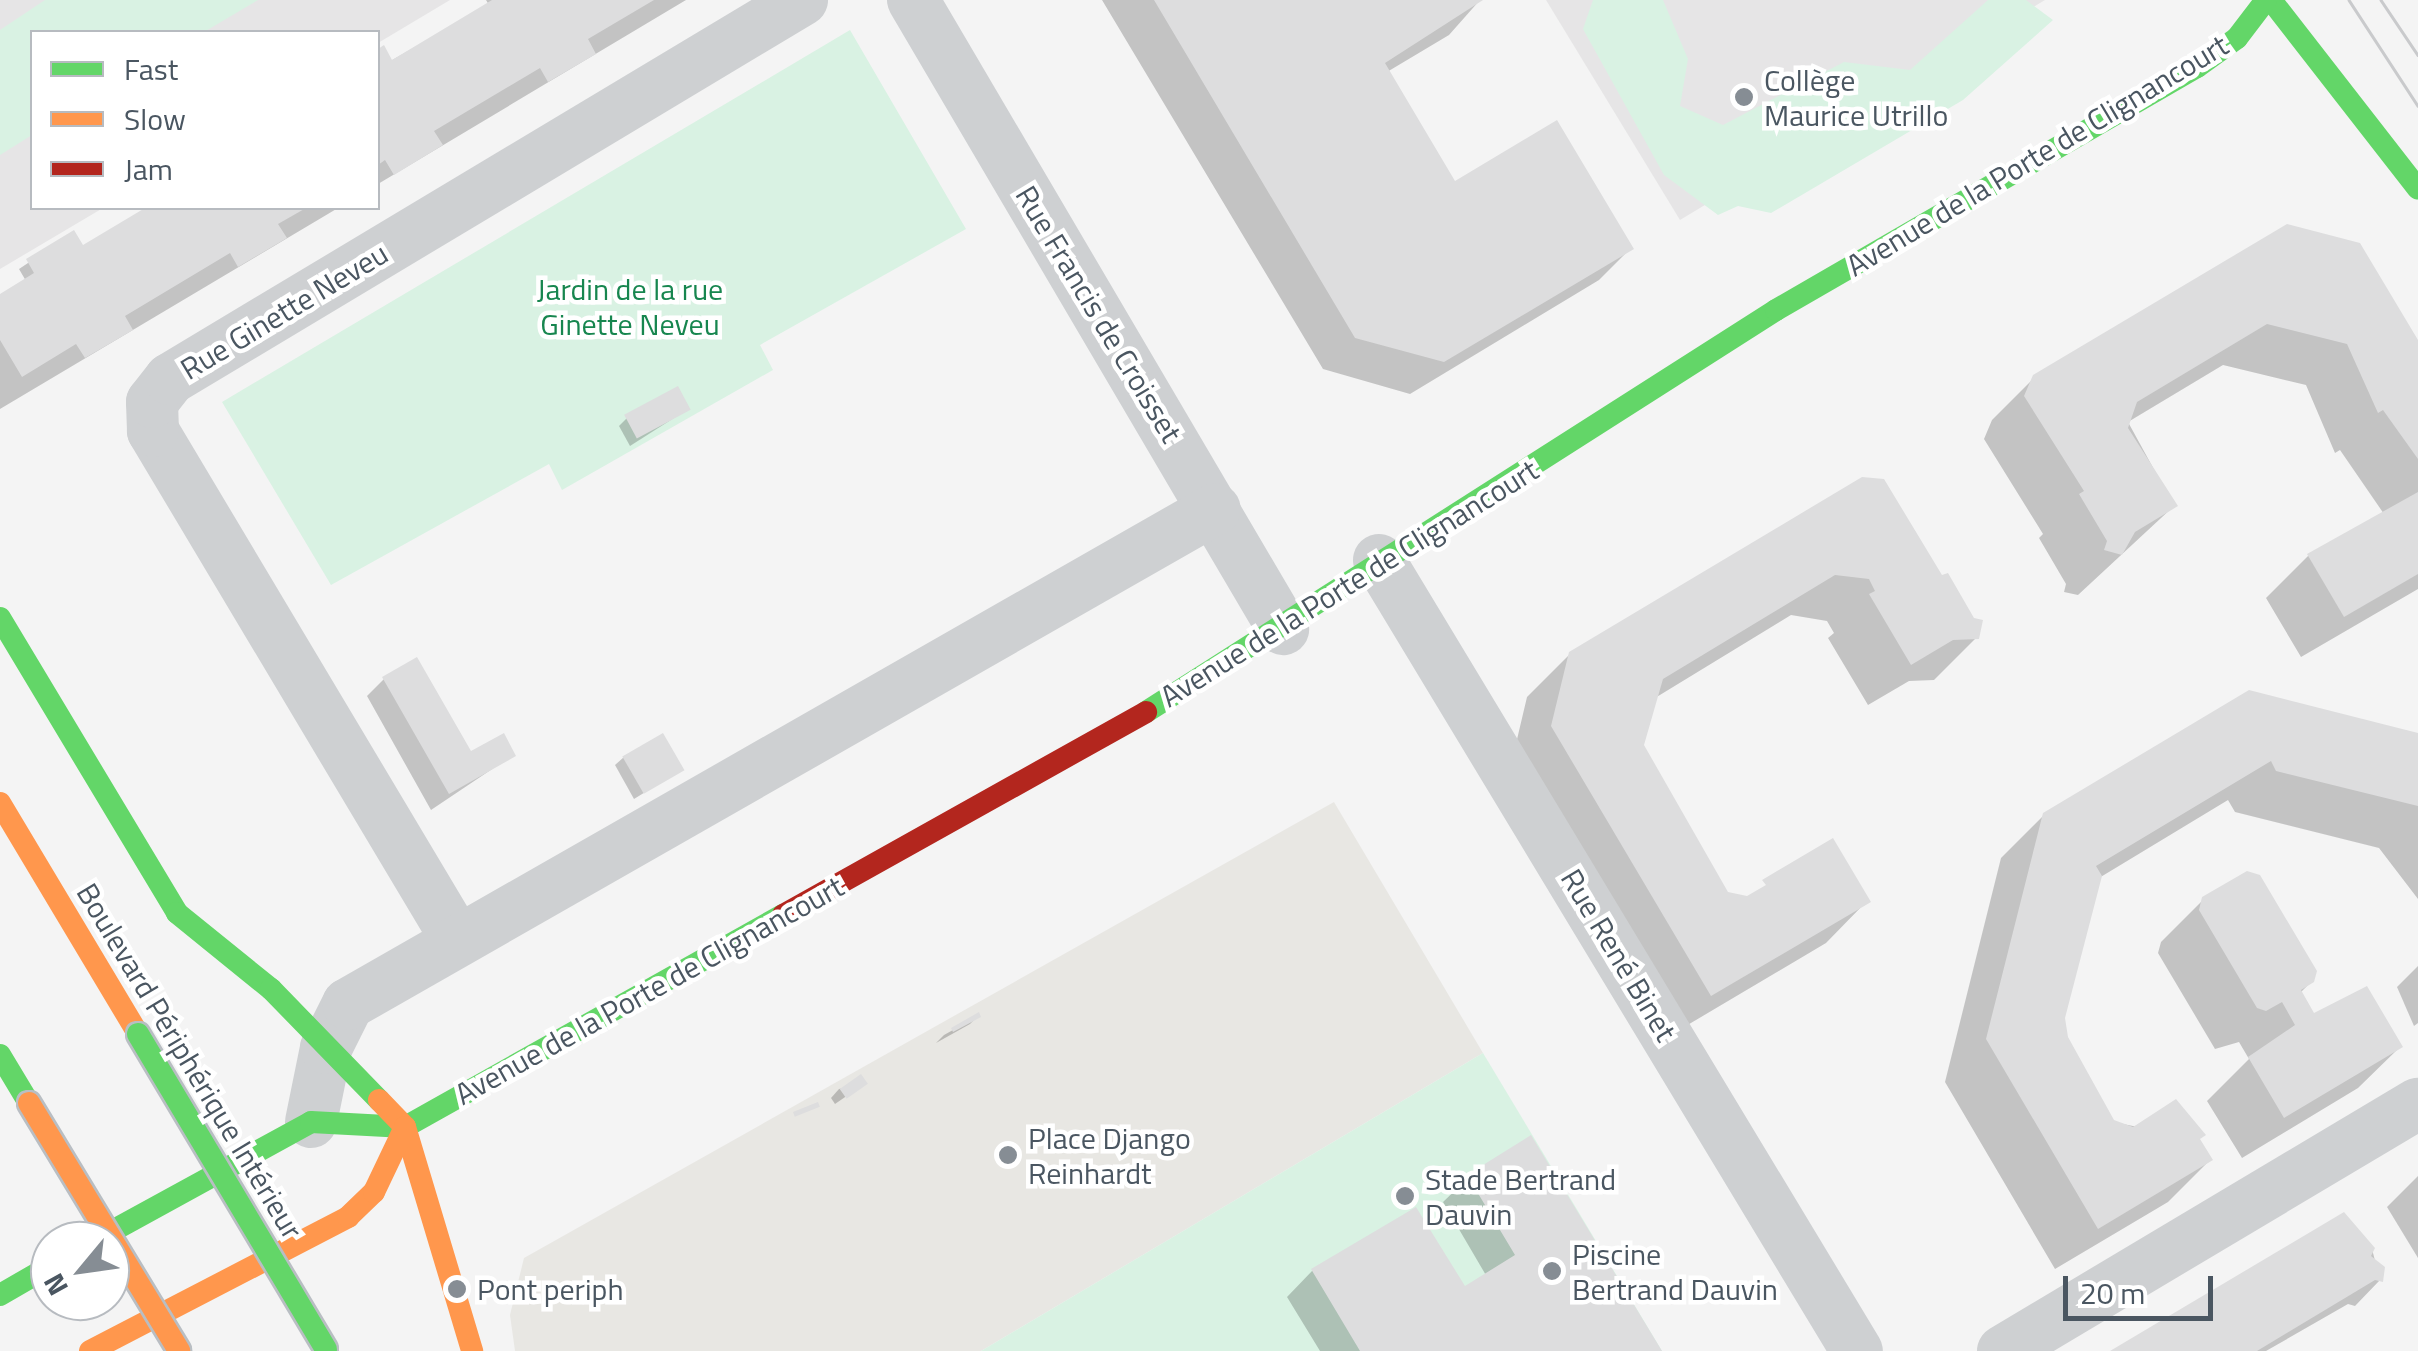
<!DOCTYPE html>
<meta charset="utf-8">
<style>
body{margin:0}
#map{position:relative;width:2418px;height:1351px;overflow:hidden;background:#f4f4f4;font-family:"Titillium Web",sans-serif}
div>[style]{position:absolute}
.commercial>*{inset:0;background:#e8e7e3}
.education>*{inset:0;background:#e6e5e6}
.green>*{inset:0;background:#d9f2e3}
.shadow>*{inset:0;background:#0003}
.building>*{inset:0;background:#ddddde;transform-origin:0 0}
.street>*{height:52px;margin:-26px;padding:0 26px;transform-origin:26px;border-radius:26px;background:#ced0d2}
.fast>*{height:22px;margin:-11px;padding:0 11px;transform-origin:11px;border-radius:11px;background:#63d668}
.slow>*{height:22px;margin:-11px;padding:0 11px;transform-origin:11px;border-radius:11px;background:#ff974d}
.jam>*{height:22px;margin:-11px;padding:0 11px;transform-origin:11px;border-radius:11px;background:#b3261e}
.tram>*{height:2.5px;margin:-1.25px;padding:0 1.25px;transform-origin:1.25px;border-radius:1.25px;background:#c9cacc}
.bridges{filter:drop-shadow(2px 0 #b9bec3) drop-shadow(-2px 0 #b9bec3) drop-shadow(0 2px #b9bec3) drop-shadow(0 -2px #b9bec3)}
.fast-bridge>*{height:22px;margin:-11px;padding:0 11px;transform-origin:11px;border-radius:11px;background:#63d668}
.slow-bridge>*{height:22px;margin:-11px;padding:0 11px;transform-origin:11px;border-radius:11px;background:#ff974d}
.dots>*{width:28px;height:28px;translate:-50% -50%;box-sizing:border-box;border:5px solid #fff;border-radius:50%}
span{translate:-50% -50%;white-space:nowrap;text-align:center;line-height:1.15;-webkit-text-stroke:9px #fff;paint-order:stroke}
.poi-label{font-size:30px;color:#4a5661}
.left{translate:0 -50%;text-align:left}
.street-label{font-size:30px;color:#4a5661}
.park-label{font-size:30px;color:#17864f}
.legend{position:absolute;left:30px;top:30px;width:350px;height:180px;box-sizing:border-box;background:#fff;border:2px solid #b7bbc0;margin:0;padding:12px 18px;list-style:none;font-size:30px;color:#4a5661}
.legend li{display:flex;align-items:center;gap:20px;height:50px}
.legend b{width:50px;border:2px solid #b7bbc0}
.north{position:absolute;left:30px;top:1221px;width:100px;height:100px;box-sizing:border-box;background:#fff;border:2px solid #b7bbc0;border-radius:50%;rotate:241deg;font-size:28px;font-weight:700;line-height:40px;text-align:center;color:#4a5661}
.north::after{content:'';display:block;margin:auto;width:35px;height:45px;background:#868d94;clip-path:polygon(50% 0,100% 100%,50% 72%,0 100%)}
.scale{position:absolute;left:2063px;top:1276px;width:150px;height:45px;box-sizing:border-box;border:5px solid #4a5661;border-top:0;padding-left:12px;font-size:30px;line-height:35px;white-space:nowrap;color:#4a5661;-webkit-text-stroke:8px #fff;paint-order:stroke}
</style>
<div id="map">
<div class="commercial">
<i style="clip-path:polygon(1334px 802px,1483px 1053px,981px 1351px,515px 1351px,510px 1315px,524px 1258px)"></i>
</div>
<div class="education">
<i style="clip-path:polygon(0 0,450px 0,378px 43px,378px 32px,32px 32px,32px 208px,103px 208px,0 269px)"></i>
<i style="clip-path:polygon(1546px 0,2045px 0,1680px 220px)"></i>
</div>
<div class="green">
<i style="clip-path:polygon(45px 0,258px 0,204px 32px,32px 32px,32px 135px,0 155px,0 30px)"></i>
<i style="clip-path:polygon(1593px 0,1663px 0,1688px 59px,1680px 106px,1723px 125px,1844px 62px,1910px 70px,1988px 0,2026px 0,2053px 20px,1963px 100px,1771px 213px,1738px 206px,1718px 215px,1664px 175px,1583px 29px)"></i>
<i style="clip-path:polygon(850px 30px,966px 229px,760px 345px,773px 370px,562px 490px,549px 464px,331px 585px,222px 402px)"></i>
<i style="clip-path:polygon(1483px 1053px,1662px 1351px,981px 1351px)"></i>
</div>
<div class="shadow">
<i style="clip-path:polygon(486px 0,686px 0,378px 184px,378px 52px,383px 49px,380px 67px,489px 5px)"></i>
<i style="clip-path:polygon(1102px 0,1480px 0,1449px 35px,1387px 72px,1454px 184px,1631px 248px,1599px 280px,1410px 394px,1323px 369px)"></i>
<i style="clip-path:polygon(150px 208px,338px 208px,0 409px,0 297px,26px 281px,19px 269px,73px 233px,82px 248px)"></i>
<i style="clip-path:polygon(2287px 227px,2418px 345px,2418px 589px,2301px 657px,2266px 598px,2308px 556px,2384px 514px,2340px 450px,2335px 453px,2306px 385px,2223px 365px,2128px 422px,2174px 506px,2078px 595px,2064px 592px,2066px 584px,2039px 538px,2043px 534px,1984px 439px,1992px 420px,2035px 377px)"></i>
<i style="clip-path:polygon(688px 409px,630px 446px,619px 426px,627px 418px)"></i>
<i style="clip-path:polygon(1863px 480px,1976px 638px,1934px 680px,1909px 681px,1868px 705px,1828px 638px,1834px 633px,1827px 621px,1791px 615px,1655px 698px,1641px 745px,1727px 894px,1747px 899px,1832px 841px,1867px 901px,1826px 943px,1669px 1036px,1510px 769px,1527px 697px,1570px 654px)"></i>
<i style="clip-path:polygon(384px 679px,470px 755px,513px 755px,431px 810px,367px 696px)"></i>
<i style="clip-path:polygon(2250px 693px,2418px 735px,2418px 899px,2379px 848px,2235px 812px,2228px 800px,2099px 878px,2063px 1018px,2066px 1038px,2113px 1122px,2198px 1139px,2210px 1160px,2168px 1202px,2055px 1269px,1945px 1082px,2001px 858px,2044px 815px)"></i>
<i style="clip-path:polygon(624px 757px,681px 770px,634px 799px,615px 765px)"></i>
<i style="clip-path:polygon(2204px 899px,2312px 981px,2300px 993px,2313px 1016px,2400px 1047px,2358px 1088px,2242px 1158px,2207px 1101px,2249px 1059px,2239px 1042px,2215px 1049px,2158px 953px,2161px 942px)"></i>
<i style="clip-path:polygon(2418px 966px,2418px 1023px,2414px 1026px,2397px 987px)"></i>
<i style="clip-path:polygon(978px 1016px,970px 1024px,936px 1043px,944px 1035px)"></i>
<i style="clip-path:polygon(864px 1084px,835px 1104px,831px 1098px,839px 1089px)"></i>
<i style="clip-path:polygon(2418px 1176px,2418px 1258px,2387px 1207px)"></i>
<i style="clip-path:polygon(1469px 1177px,1658px 1351px,1320px 1351px,1287px 1297px,1312px 1271px,1415px 1210px,1451px 1296px,1487px 1277px,1443px 1202px)"></i>
<i style="clip-path:polygon(2372px 1249px,2380px 1280px,2355px 1306px,2348px 1304px,2266px 1351px,2115px 1351px)"></i>
</div>
<div class="building">
<i style="clip-path:polygon(492px 0,654px 0,588px 39px,596px 54px,548px 82px,540px 68px,434px 131px,443px 145px,394px 175px,385px 160px,378px 165px,378px 49px,384px 45px,392px 60px)"></i>
<i style="clip-path:polygon(1154px 0,1483px 0,1385px 63px,1455px 181px,1557px 120px,1634px 249px,1444px 362px,1355px 338px)"></i>
<i style="clip-path:polygon(145px 208px,306px 208px,278px 224px,287px 238px,238px 267px,230px 253px,125px 316px,133px 330px,85px 358px,76px 344px,22px 377px,0 340px,0 294px,34px 273px,26px 259px,74px 230px,83px 245px)"></i>
<i style="clip-path:polygon(2287px 224px,2360px 243px,2418px 340px,2418px 459px,2383px 410px,2378px 413px,2347px 344px,2267px 324px,2137px 402px,2128px 428px,2178px 506px,2135px 532px,2122px 555px,2104px 550px,2107px 541px,2079px 494px,2084px 491px,2024px 396px,2033px 375px)"></i>
<i style="left:678px;top:386px;width:27px;height:61px;rotate:62deg"></i>
<i style="clip-path:polygon(1862px 477px,1884px 479px,1942px 575px,1948px 573px,1974px 618px,1983px 620px,1979px 639px,1953px 640px,1911px 665px,1869px 594px,1875px 591px,1869px 579px,1835px 575px,1663px 679px,1644px 745px,1728px 892px,1747px 896px,1766px 885px,1762px 880px,1833px 838px,1871px 902px,1711px 996px,1551px 726px,1569px 652px)"></i>
<i style="clip-path:polygon(2418px 492px,2418px 574px,2344px 617px,2307px 554px)"></i>
<i style="clip-path:polygon(417px 657px,471px 751px,504px 733px,516px 756px,449px 794px,382px 677px)"></i>
<i style="clip-path:polygon(2249px 690px,2418px 733px,2418px 806px,2276px 771px,2271px 761px,2096px 866px,2102px 876px,2065px 1018px,2068px 1037px,2114px 1120px,2133px 1127px,2176px 1099px,2206px 1135px,2200px 1139px,2213px 1160px,2098px 1229px,1986px 1039px,2043px 813px)"></i>
<i style="left:663px;top:733px;width:43px;height:47px;rotate:60deg"></i>
<i style="clip-path:polygon(2247px 871px,2260px 875px,2317px 971px,2314px 982px,2301px 990px,2314px 1013px,2367px 986px,2403px 1047px,2284px 1118px,2248px 1057px,2295px 1025px,2282px 1002px,2266px 1011px,2257px 1008px,2199px 910px,2202px 897px)"></i>
<i style="clip-path:polygon(979px 1012px,981px 1017px,953px 1032px,951px 1028px)"></i>
<i style="left:861px;top:1074px;width:12px;height:26px;rotate:55deg"></i>
<i style="left:818px;top:1102px;width:5px;height:27px;rotate:68deg"></i>
<i style="clip-path:polygon(1531px 1135px,1662px 1351px,1360px 1351px,1311px 1269px,1416px 1207px,1465px 1286px,1515px 1255px,1467px 1175px)"></i>
<i style="clip-path:polygon(2344px 1212px,2375px 1248px,2371px 1256px,2385px 1267px,2383px 1282px,2375px 1280px,2257px 1351px,2110px 1351px)"></i>
</div>
<div class="street">
<i style="left:913px;top:0;width:730px;rotate:59.53deg"></i>
<i style="left:1379px;top:560px;width:924px;rotate:58.86deg"></i>
<i style="left:457px;top:940px;width:593px;rotate:-120.85deg"></i>
<i style="left:153px;top:431px;width:29px;rotate:-92deg"></i>
<i style="left:152px;top:402px;width:29px;rotate:-52deg"></i>
<i style="left:170px;top:379px;width:737px;rotate:-30.95deg"></i>
<i style="left:311px;top:1122px;width:76px;rotate:-78.5deg"></i>
<i style="left:326px;top:1048px;width:49px;rotate:-63.4deg"></i>
<i style="left:348px;top:1004px;width:998px;rotate:-29.72deg"></i>
<i style="left:2003px;top:1351px;width:483px;rotate:-30.8deg"></i>
</div>
<div class="fast">
<i style="left:2271px;top:0;width:239px;rotate:52.1deg"></i>
<i style="left:0;top:618px;width:344px;rotate:59deg"></i>
<i style="left:177px;top:913px;width:121px;rotate:39deg"></i>
<i style="left:271px;top:989px;width:155px;rotate:45.8deg"></i>
<i style="left:1146px;top:712px;width:747px;rotate:-32.54deg"></i>
<i style="left:1776px;top:310px;width:486px;rotate:-30deg"></i>
<i style="left:2197px;top:67px;width:49px;rotate:-35.9deg"></i>
<i style="left:2237px;top:38px;width:48px;rotate:-52.7deg"></i>
<i style="left:0;top:1055px;width:56px;rotate:58.9deg"></i>
<i style="left:94px;top:1241px;width:247px;rotate:-28.7deg"></i>
<i style="left:311px;top:1122px;width:94px;rotate:3deg"></i>
<i style="left:405px;top:1127px;width:433px;rotate:-29.3deg"></i>
<i style="left:0;top:1295px;width:58px;rotate:-30.1deg"></i>
</div>
<div class="slow">
<i style="left:0;top:803px;width:269px;rotate:59.1deg"></i>
<i style="left:379px;top:1100px;width:37px;rotate:46deg"></i>
<i style="left:405px;top:1127px;width:234px;rotate:73.3deg"></i>
<i style="left:90px;top:1351px;width:291px;rotate:-27.4deg"></i>
<i style="left:348px;top:1217px;width:36px;rotate:-44deg"></i>
<i style="left:374px;top:1192px;width:72px;rotate:-64.5deg"></i>
</div>
<div class="jam">
<i style="left:783px;top:915px;width:416px;rotate:-29.2deg"></i>
</div>
<div class="tram">
<i style="left:2349px;top:0;width:126px;rotate:56.9deg"></i>
<i style="left:2381px;top:0;width:66px;rotate:56.1deg"></i>
</div>
<div class="bridges">
<div class="fast-bridge">
<i style="left:138px;top:1034px;width:367px;rotate:59.2deg"></i>
</div>
<div class="slow-bridge">
<i style="left:29px;top:1103px;width:290px;rotate:58.8deg"></i>
</div>
</div>
<div class="dots">
<i style="left:1744px;top:97px;background:#868d94"></i>
<i style="left:1008px;top:1155px;background:#868d94"></i>
<i style="left:1405px;top:1196px;background:#868d94"></i>
<i style="left:1552px;top:1271px;background:#868d94"></i>
<i style="left:457px;top:1289px;background:#868d94"></i>
</div>
<div class="poi-label">
<span class="left" style="left:1764px;top:97px">Collège<br>Maurice Utrillo</span>
<span class="left" style="left:1028px;top:1155px">Place Django<br>Reinhardt</span>
<span class="left" style="left:1425px;top:1196px">Stade Bertrand<br>Dauvin</span>
<span class="left" style="left:1572px;top:1271px">Piscine<br>Bertrand Dauvin</span>
<span class="left" style="left:477px;top:1289px">Pont periph</span>
</div>
<div class="street-label">
<span style="left:2037px;top:155px;rotate:-31deg">Avenue de la Porte de Clignancourt</span>
<span style="left:284px;top:311px;rotate:-31deg">Rue Ginette Neveu</span>
<span style="left:1099px;top:314px;rotate:59deg">Rue Francis de Croisset</span>
<span style="left:1349px;top:583px;rotate:-32deg">Avenue de la Porte de Clignancourt</span>
<span style="left:1619px;top:955px;rotate:59deg">Rue René Binet</span>
<span style="left:649px;top:990px;rotate:-29deg">Avenue de la Porte de Clignancourt</span>
<span style="left:190px;top:1061px;rotate:59deg">Boulevard Périphérique Intérieur</span>
</div>
<div class="park-label">
<span style="left:630px;top:306px">Jardin de la rue<br>Ginette Neveu</span>
</div>
<ul class="legend">
<li><b style="height:12px;background:#63d668"></b>Fast</li>
<li><b style="height:12px;background:#ff974d"></b>Slow</li>
<li><b style="height:12px;background:#b3261e"></b>Jam</li>
</ul>
<div class="north">N</div>
<div class="scale">20 m</div>
</div>
